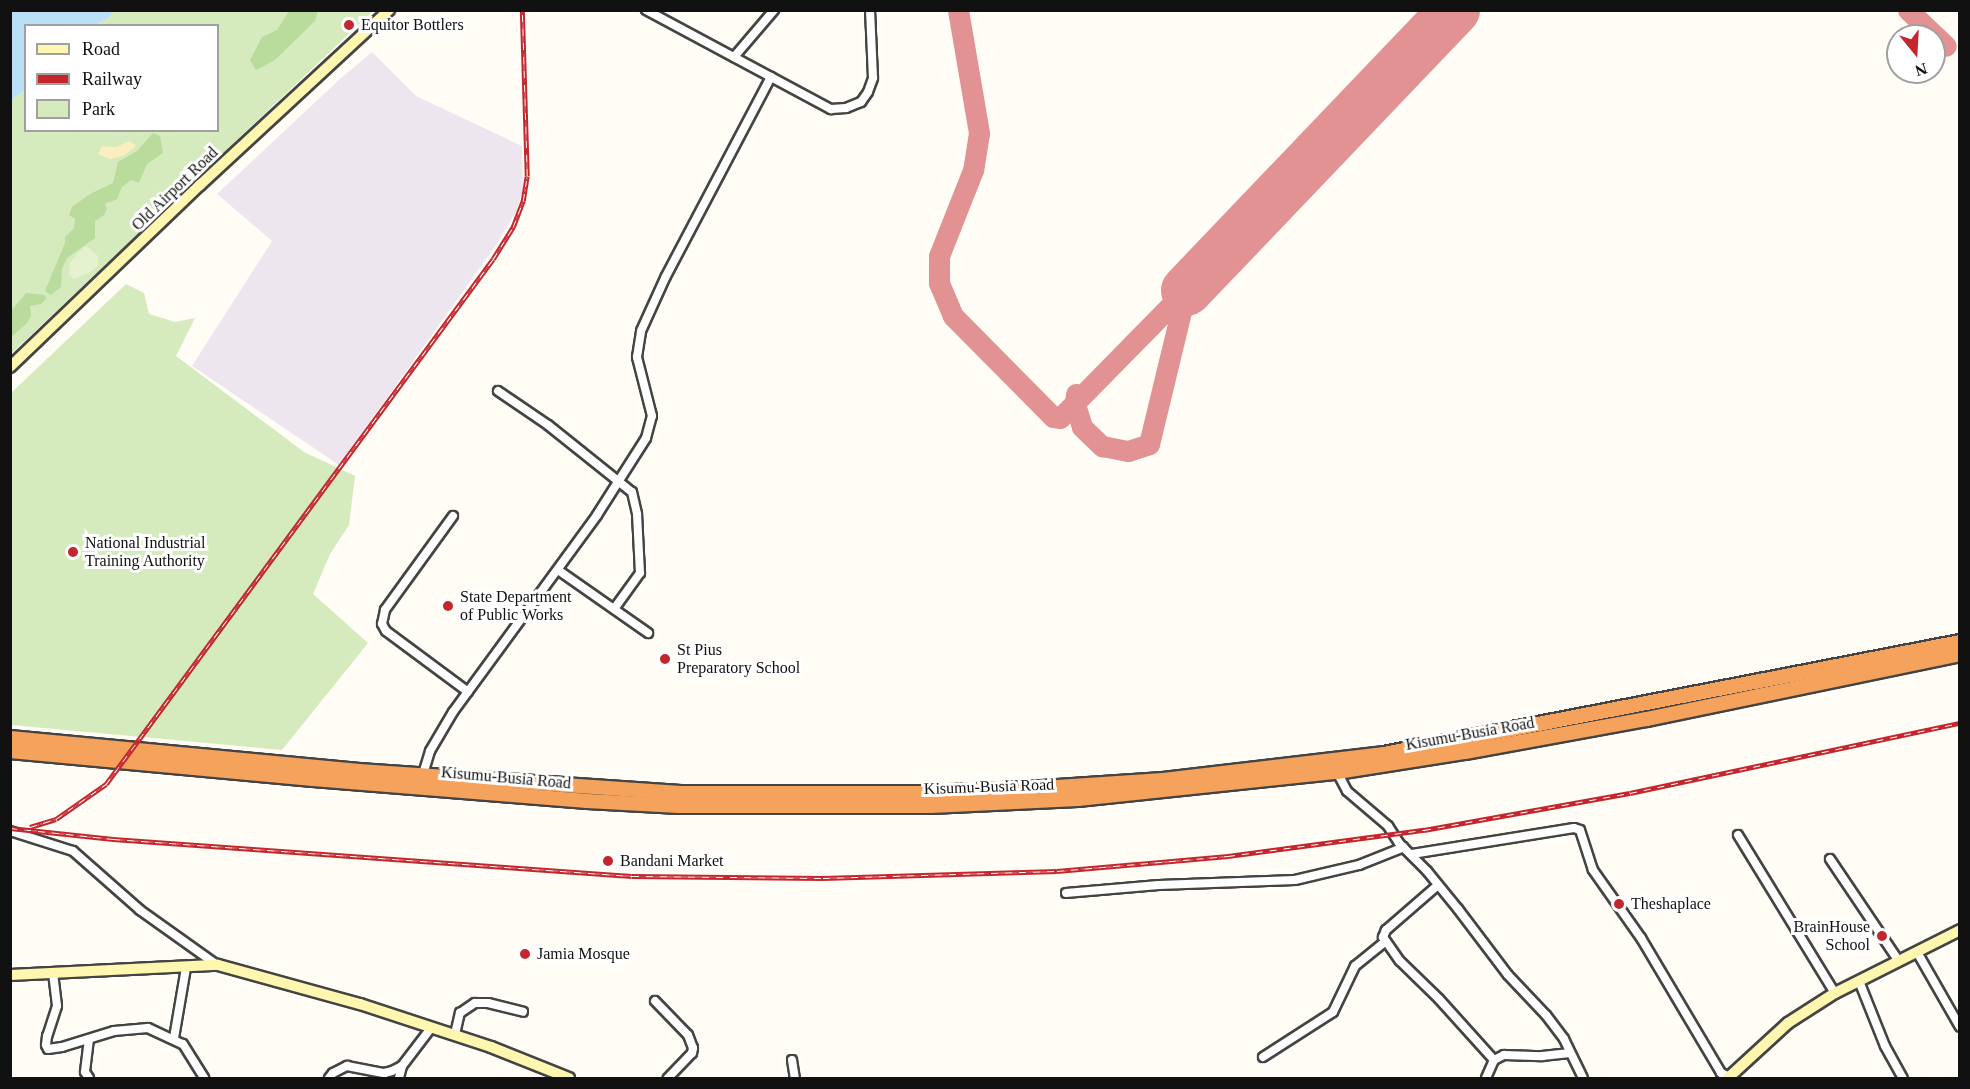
<!DOCTYPE html>
<style>
body{margin:0}
#map{position:relative;width:1970px;height:1089px;overflow:hidden;background:#fffdf5;font-family:"Times New Roman",serif}
div>[style]{position:absolute}
.industrial>*{inset:0;background:#eee6ef}
.green>*{inset:0;background:#d5ebbd}
.forest>*{inset:0;background:#b9dc9c}
.sand>*{inset:0;background:#fbeec1}
.pitch>*{inset:0;background:#e6f2cf}
.water>*{inset:0;background:#b9e0f7}
.taxiway>*{height:21px;margin:-10.5px;padding:0 10.5px;transform-origin:10.5px;border-radius:10.5px;background:#e29292}
.runway>*{height:51px;margin:-25.5px;padding:0 25.5px;transform-origin:25.5px;border-radius:25.5px;background:#e29292}
.roads{filter:drop-shadow(2px 0 #444) drop-shadow(-2px 0 #444) drop-shadow(0 2px #444) drop-shadow(0 -2px #444)}
.street>*{height:8px;margin:-4px;padding:0 4px;transform-origin:4px;border-radius:4px;background:#fff}
.secondary>*{height:10px;margin:-5px;padding:0 5px;transform-origin:5px;border-radius:5px;background:#fff6b0}
.highway>*{height:14px;margin:-7px;padding:0 7px;transform-origin:7px;border-radius:7px;background:#f5a25d}
.rail>*{height:4.5px;margin-top:-2.25px;transform-origin:0;background:repeating-linear-gradient(90deg,#fff 0 7px,#c4262e 0 14px);box-sizing:border-box;border-block:2px solid #c4262e}
.dots>*{width:16px;height:16px;translate:-50% -50%;box-sizing:border-box;border:3px solid #fff;border-radius:50%}
span{translate:-50% -50%;white-space:nowrap;text-align:center;line-height:1.15;-webkit-text-stroke:6px #fff;paint-order:stroke}
.poi-label{font-size:16px;color:#111}
.left{translate:0 -50%;text-align:left}
.right{translate:-100% -50%;text-align:right}
.street-label{font-size:16px;color:#111}
.frame{position:absolute;inset:0;border:12px solid #111;pointer-events:none}
.legend{position:absolute;left:24px;top:24px;width:195px;height:108px;box-sizing:border-box;background:#fff;border:2px solid #a0a0a0;margin:0;padding:8px 10px;list-style:none;font-size:18px;color:#111}
.legend li{display:flex;align-items:center;gap:12px;height:30px}
.legend b{width:30px;border:2px solid #a0a0a0}
.north{position:absolute;left:1886px;top:24px;width:60px;height:60px;box-sizing:border-box;background:#fff;border:2px solid #a0a0a0;border-radius:50%;rotate:162deg;font-size:16px;font-weight:700;line-height:24px;text-align:center;color:#111}
.north::after{content:'';display:block;margin:auto;width:21px;height:27px;background:#c4262e;clip-path:polygon(50% 0,100% 100%,50% 72%,0 100%)}
</style>
<div id="map">
<div class="industrial">
<i style="clip-path:polygon(372px 52px,416px 96px,522px 146px,523px 190px,516px 212px,496px 245px,339px 465px,192px 366px,272px 241px,217px 194px,340px 79px)"></i>
</div>
<div class="green">
<i style="clip-path:polygon(113px 10px,373px 11px,11px 354px,11px 100px,25px 90px,26px 130px,218px 130px,218px 26px,99px 26px,98px 23px,108px 19px)"></i>
<i style="clip-path:polygon(126px 284px,144px 293px,149px 314px,175px 322px,195px 318px,176px 356px,304px 452px,355px 476px,349px 525px,330px 554px,313px 594px,368px 643px,282px 750px,11px 725px,11px 393px)"></i>
</div>
<div class="forest">
<i style="clip-path:polygon(289px 11px,318px 11px,315px 21px,275px 60px,256px 70px,250px 60px,262px 37px,277px 30px)"></i>
<i style="clip-path:polygon(153px 133px,160px 136px,163px 153px,147px 164px,139px 183px,131px 180px,122px 187px,117px 199px,105px 204px,107px 209px,104px 215px,95px 221px,95px 238px,67px 258px,62px 269px,61px 287px,51px 295px,45px 291px,65px 243px,65px 237px,74px 228px,75px 219px,69px 215px,72px 207px,90px 194px,113px 183px,118px 162px,137px 151px)"></i>
<i style="clip-path:polygon(26px 293px,45px 295px,46px 299px,41px 304px,30px 306px,31px 316px,27px 323px,11px 337px,11px 311px)"></i>
</div>
<div class="sand">
<i style="clip-path:polygon(130px 141px,136px 146px,123px 156px,110px 159px,98px 154px,102px 146px,116px 147px)"></i>
</div>
<div class="pitch">
<i style="clip-path:polygon(84px 247px,88px 247px,98px 256px,98px 266px,90px 272px,74px 279px,69px 274px,70px 262px)"></i>
</div>
<div class="water">
<i style="clip-path:polygon(11px 10px,113px 10px,113px 11px,108px 19px,98px 23px,99px 25px,26px 26px,25px 90px,11px 100px)"></i>
</div>
<div class="taxiway">
<i style="left:958px;top:10px;width:125px;rotate:80.3deg"></i>
<i style="left:979px;top:133px;width:37px;rotate:99deg"></i>
<i style="left:973px;top:170px;width:92px;rotate:111.6deg"></i>
<i style="left:939px;top:256px;width:27px;rotate:90deg"></i>
<i style="left:939px;top:283px;width:36px;rotate:67deg"></i>
<i style="left:953px;top:316px;width:142px;rotate:45.3deg"></i>
<i style="left:1053px;top:417px;width:7px;rotate:8deg"></i>
<i style="left:1060px;top:418px;width:180px;rotate:-45.5deg"></i>
<i style="left:1908px;top:10px;width:52px;rotate:43.5deg"></i>
<i style="left:1076px;top:394px;width:10px;rotate:96deg"></i>
<i style="left:1075px;top:404px;width:24px;rotate:73deg"></i>
<i style="left:1082px;top:427px;width:28px;rotate:44deg"></i>
<i style="left:1102px;top:446px;width:26px;rotate:11deg"></i>
<i style="left:1128px;top:451px;width:22px;rotate:-18deg"></i>
<i style="left:1149px;top:444px;width:157px;rotate:-76.4deg"></i>
</div>
<div class="runway">
<i style="left:1186px;top:290px;width:388px;rotate:-46.3deg"></i>
</div>
<div class="roads">
<div class="street">
<i style="left:646px;top:10px;width:210px;rotate:28.2deg"></i>
<i style="left:831px;top:109px;width:15px;rotate:-4deg"></i>
<i style="left:846px;top:108px;width:16px;rotate:-22deg"></i>
<i style="left:861px;top:102px;width:12px;rotate:-55deg"></i>
<i style="left:868px;top:92px;width:15px;rotate:-70deg"></i>
<i style="left:873px;top:78px;width:68px;rotate:-92.5deg"></i>
<i style="left:734px;top:57px;width:62px;rotate:-49.6deg"></i>
<i style="left:498px;top:391px;width:60px;rotate:34.2deg"></i>
<i style="left:548px;top:425px;width:107px;rotate:38.6deg"></i>
<i style="left:632px;top:492px;width:23px;rotate:77deg"></i>
<i style="left:637px;top:514px;width:59px;rotate:87.1deg"></i>
<i style="left:640px;top:573px;width:44px;rotate:125.8deg"></i>
<i style="left:453px;top:516px;width:116px;rotate:125.9deg"></i>
<i style="left:385px;top:610px;width:14px;rotate:102deg"></i>
<i style="left:382px;top:624px;width:8px;rotate:60deg"></i>
<i style="left:386px;top:631px;width:102px;rotate:36.6deg"></i>
<i style="left:558px;top:570px;width:110px;rotate:35deg"></i>
<i style="left:1337px;top:772px;width:21px;rotate:62deg"></i>
<i style="left:1347px;top:791px;width:54px;rotate:40.5deg"></i>
<i style="left:1388px;top:826px;width:20px;rotate:57deg"></i>
<i style="left:1399px;top:843px;width:40px;rotate:45deg"></i>
<i style="left:1427px;top:871px;width:49px;rotate:50.8deg"></i>
<i style="left:1458px;top:909px;width:83px;rotate:52.9deg"></i>
<i style="left:1508px;top:975px;width:55px;rotate:46.5deg"></i>
<i style="left:1546px;top:1015px;width:30px;rotate:53deg"></i>
<i style="left:1564px;top:1039px;width:43px;rotate:64deg"></i>
<i style="left:423px;top:774px;width:24px;rotate:-73deg"></i>
<i style="left:430px;top:751px;width:45px;rotate:-59.5deg"></i>
<i style="left:453px;top:712px;width:244px;rotate:-53.8deg"></i>
<i style="left:597px;top:515px;width:91px;rotate:-57.5deg"></i>
<i style="left:646px;top:438px;width:23px;rotate:-75deg"></i>
<i style="left:652px;top:416px;width:61px;rotate:-104.3deg"></i>
<i style="left:637px;top:357px;width:26px;rotate:-81deg"></i>
<i style="left:641px;top:331px;width:60px;rotate:-65.6deg"></i>
<i style="left:666px;top:276px;width:225px;rotate:-62.2deg"></i>
<i style="left:10px;top:831px;width:66px;rotate:17.6deg"></i>
<i style="left:73px;top:851px;width:89px;rotate:41.4deg"></i>
<i style="left:140px;top:910px;width:95px;rotate:35.5deg"></i>
<i style="left:1738px;top:835px;width:185px;rotate:58.5deg"></i>
<i style="left:1412px;top:854px;width:164px;rotate:-9.1deg"></i>
<i style="left:1574px;top:828px;width:6px;rotate:18deg"></i>
<i style="left:1580px;top:830px;width:42px;rotate:72deg"></i>
<i style="left:1593px;top:870px;width:83px;rotate:54.8deg"></i>
<i style="left:1641px;top:938px;width:157px;rotate:59.3deg"></i>
<i style="left:1721px;top:1073px;width:10px;rotate:24deg"></i>
<i style="left:1830px;top:859px;width:122px;rotate:56deg"></i>
<i style="left:1438px;top:885px;width:69px;rotate:139.1deg"></i>
<i style="left:1386px;top:930px;width:8px;rotate:113deg"></i>
<i style="left:1383px;top:937px;width:29px;rotate:55deg"></i>
<i style="left:1400px;top:961px;width:54px;rotate:44.3deg"></i>
<i style="left:1439px;top:999px;width:82px;rotate:48deg"></i>
<i style="left:1066px;top:893px;width:93px;rotate:-4.9deg"></i>
<i style="left:1159px;top:885px;width:136px;rotate:-2.1deg"></i>
<i style="left:1295px;top:880px;width:66px;rotate:-13.2deg"></i>
<i style="left:1359px;top:865px;width:48px;rotate:-21.8deg"></i>
<i style="left:1917px;top:952px;width:86px;rotate:60.2deg"></i>
<i style="left:53px;top:973px;width:33px;rotate:83deg"></i>
<i style="left:57px;top:1006px;width:32px;rotate:108deg"></i>
<i style="left:47px;top:1036px;width:9px;rotate:96deg"></i>
<i style="left:46px;top:1045px;width:4px;rotate:63deg"></i>
<i style="left:48px;top:1049px;width:14px;rotate:-8deg"></i>
<i style="left:62px;top:1047px;width:54px;rotate:-17.1deg"></i>
<i style="left:114px;top:1031px;width:34px;rotate:-5deg"></i>
<i style="left:148px;top:1028px;width:38px;rotate:25deg"></i>
<i style="left:183px;top:1044px;width:40px;rotate:58deg"></i>
<i style="left:1859px;top:981px;width:70px;rotate:68.2deg"></i>
<i style="left:1885px;top:1046px;width:37px;rotate:61deg"></i>
<i style="left:655px;top:1001px;width:47px;rotate:45.9deg"></i>
<i style="left:688px;top:1035px;width:14px;rotate:69deg"></i>
<i style="left:693px;top:1048px;width:5px;rotate:101deg"></i>
<i style="left:692px;top:1053px;width:35px;rotate:134deg"></i>
<i style="left:455px;top:1034px;width:22px;rotate:-77deg"></i>
<i style="left:460px;top:1013px;width:18px;rotate:-34deg"></i>
<i style="left:475px;top:1003px;width:13px"></i>
<i style="left:488px;top:1003px;width:36px;rotate:14deg"></i>
<i style="left:174px;top:1038px;width:71px;rotate:-80.3deg"></i>
<i style="left:89px;top:1039px;width:33px;rotate:97deg"></i>
<i style="left:85px;top:1072px;width:7px;rotate:56deg"></i>
<i style="left:1263px;top:1057px;width:83px;rotate:-32.7deg"></i>
<i style="left:1333px;top:1012px;width:51px;rotate:-64.4deg"></i>
<i style="left:1355px;top:966px;width:38px;rotate:-39deg"></i>
<i style="left:792px;top:1060px;width:18px;rotate:81deg"></i>
<i style="left:329px;top:1078px;width:6px;rotate:-51deg"></i>
<i style="left:333px;top:1073px;width:16px;rotate:-27deg"></i>
<i style="left:347px;top:1066px;width:38px;rotate:11deg"></i>
<i style="left:384px;top:1073px;width:8px;rotate:-14deg"></i>
<i style="left:392px;top:1071px;width:11px;rotate:-27deg"></i>
<i style="left:402px;top:1066px;width:48px;rotate:-52.7deg"></i>
<i style="left:399px;top:1078px;width:12px;rotate:-76deg"></i>
<i style="left:1486px;top:1078px;width:20px;rotate:-66deg"></i>
<i style="left:1494px;top:1060px;width:11px;rotate:-27deg"></i>
<i style="left:1504px;top:1055px;width:38px;rotate:2deg"></i>
<i style="left:1542px;top:1056px;width:28px;rotate:-6deg"></i>
</div>
<div class="secondary">
<i style="left:10px;top:367px;width:263px;rotate:-43.8deg"></i>
<i style="left:200px;top:185px;width:258px;rotate:-42.8deg"></i>
<i style="left:10px;top:975px;width:208px;rotate:-2.8deg"></i>
<i style="left:218px;top:965px;width:147px;rotate:15.4deg"></i>
<i style="left:360px;top:1004px;width:138px;rotate:18.2deg"></i>
<i style="left:491px;top:1047px;width:84px;rotate:21.7deg"></i>
<i style="left:1728px;top:1078px;width:81px;rotate:-42.5deg"></i>
<i style="left:1788px;top:1023px;width:56px;rotate:-32.6deg"></i>
<i style="left:1835px;top:993px;width:140px;rotate:-26.7deg"></i>
</div>
<div class="highway">
<i style="left:10px;top:738px;width:351px;rotate:5.4deg"></i>
<i style="left:359px;top:771px;width:326px;rotate:3.9deg"></i>
<i style="left:684px;top:793px;width:240px"></i>
<i style="left:924px;top:793px;width:103px;rotate:-2.2deg"></i>
<i style="left:1027px;top:789px;width:136px;rotate:-3.8deg"></i>
<i style="left:1163px;top:780px;width:223px;rotate:-6.7deg"></i>
<i style="left:1384px;top:754px;width:587px;rotate:-11deg"></i>
<i style="left:10px;top:751px;width:304px;rotate:5.3deg"></i>
<i style="left:313px;top:779px;width:275px;rotate:4.6deg"></i>
<i style="left:587px;top:801px;width:92px;rotate:3.1deg"></i>
<i style="left:679px;top:806px;width:252px"></i>
<i style="left:931px;top:806px;width:147px;rotate:-2.7deg"></i>
<i style="left:1078px;top:799px;width:260px;rotate:-6deg"></i>
<i style="left:1337px;top:772px;width:130px;rotate:-8.9deg"></i>
<i style="left:1465px;top:752px;width:185px;rotate:-10.3deg"></i>
<i style="left:1647px;top:719px;width:320px;rotate:-11.7deg"></i>
</div>
</div>
<div class="rail">
<i style="left:30px;top:827px;width:27px;rotate:-17deg"></i>
<i style="left:56px;top:819px;width:61px;rotate:-35deg"></i>
<i style="left:106px;top:784px;width:652px;rotate:-53.6deg"></i>
<i style="left:493px;top:259px;width:38px;rotate:-58deg"></i>
<i style="left:513px;top:227px;width:28px;rotate:-69deg"></i>
<i style="left:523px;top:201px;width:25px;rotate:-81deg"></i>
<i style="left:527px;top:176px;width:166px;rotate:-91.7deg"></i>
<i style="left:10px;top:828px;width:104px;rotate:6.1deg"></i>
<i style="left:113px;top:839px;width:520px;rotate:4.08deg"></i>
<i style="left:632px;top:876px;width:191px;rotate:0.6deg"></i>
<i style="left:823px;top:878px;width:234px;rotate:-1.7deg"></i>
<i style="left:1057px;top:871px;width:172px;rotate:-5deg"></i>
<i style="left:1228px;top:856px;width:198px;rotate:-7.6deg"></i>
<i style="left:1424px;top:830px;width:209px;rotate:-10.2deg"></i>
<i style="left:1630px;top:793px;width:337px;rotate:-12deg"></i>
</div>
<div class="dots">
<i style="left:349px;top:25px;background:#c4262e"></i>
<i style="left:73px;top:552px;background:#c4262e"></i>
<i style="left:448px;top:606px;background:#c4262e"></i>
<i style="left:665px;top:659px;background:#c4262e"></i>
<i style="left:608px;top:861px;background:#c4262e"></i>
<i style="left:1619px;top:904px;background:#c4262e"></i>
<i style="left:1882px;top:936px;background:#c4262e"></i>
<i style="left:525px;top:954px;background:#c4262e"></i>
</div>
<div class="poi-label">
<span class="left" style="left:361px;top:25px">Equitor Bottlers</span>
<span class="left" style="left:85px;top:552px">National Industrial<br>Training Authority</span>
<span class="left" style="left:460px;top:606px">State Department<br>of Public Works</span>
<span class="left" style="left:677px;top:659px">St Pius<br>Preparatory School</span>
<span class="left" style="left:620px;top:861px">Bandani Market</span>
<span class="left" style="left:1631px;top:904px">Theshaplace</span>
<span class="right" style="left:1870px;top:936px">BrainHouse<br>School</span>
<span class="left" style="left:537px;top:954px">Jamia Mosque</span>
</div>
<div class="street-label">
<span style="left:175px;top:189px;rotate:-44deg">Old Airport Road</span>
<span style="left:1470px;top:734px;rotate:-10deg">Kisumu-Busia Road</span>
<span style="left:506px;top:778px;rotate:5deg">Kisumu-Busia Road</span>
<span style="left:989px;top:787px;rotate:-2deg">Kisumu-Busia Road</span>
</div>
<div class="frame"></div>
<ul class="legend">
<li><b style="height:8px;background:#fff6b0"></b>Road</li>
<li><b style="height:8px;background:#c4262e"></b>Railway</li>
<li><b style="height:16px;background:#d5ebbd"></b>Park</li>
</ul>
<div class="north">N</div>
</div>
